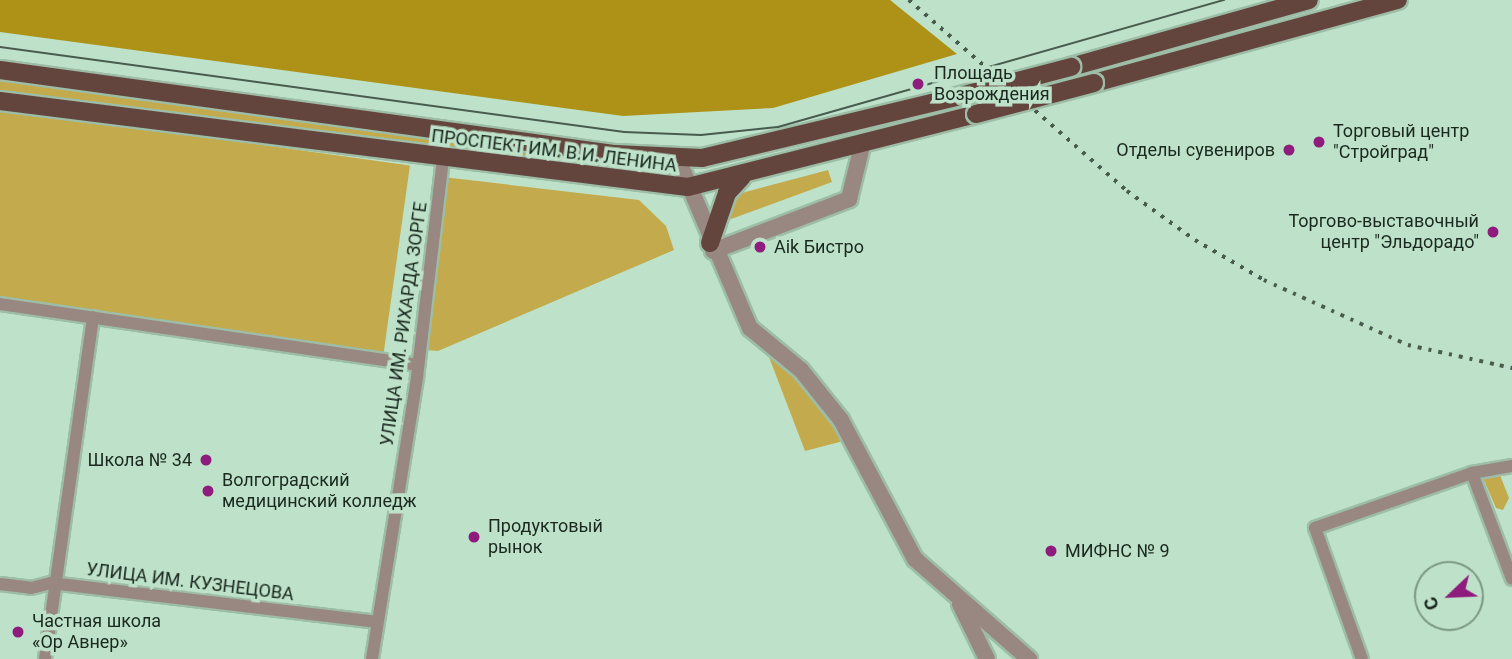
<!DOCTYPE html>
<meta charset="utf-8">
<style>
body{margin:0}
#map{position:relative;width:1512px;height:659px;overflow:hidden;background:#bee2c9;font-family:Roboto,sans-serif}
div>[style]{position:absolute}
.green>*{inset:0;background:#c3ab4d;transform-origin:0 0}
.forest>*{inset:0;background:#ad9217}
.roads{filter:drop-shadow(2px 0 #9dbda7) drop-shadow(-2px 0 #9dbda7) drop-shadow(0 2px #9dbda7) drop-shadow(0 -2px #9dbda7)}
.minor>*{height:12px;margin:-6px;padding:0 6px;transform-origin:6px;border-radius:6px;background:#998782}
.tertiary>*{height:16px;margin:-8px;padding:0 8px;transform-origin:8px;border-radius:8px;background:#998782}
.primary>*{height:18px;margin:-9px;padding:0 9px;transform-origin:9px;border-radius:9px;background:#63453d}
.tram>*{height:2px;margin:-1px;padding:0 1px;transform-origin:1px;border-radius:1px;background:#475c4e}
.rail>*{height:3.5px;margin-top:-1.75px;transform-origin:0;background:repeating-linear-gradient(90deg,#475c4e 0 3.5px,transparent 0 10.5px)}
.bridges{filter:drop-shadow(2px 0 #9dbda7) drop-shadow(-2px 0 #9dbda7) drop-shadow(0 2px #9dbda7) drop-shadow(0 -2px #9dbda7)}
.primary-bridge>*{height:18px;margin:-9px;padding:0 9px;transform-origin:9px;border-radius:9px;background:#63453d}
.dots>*{width:19px;height:19px;translate:-50% -50%;box-sizing:border-box;border:4px solid #bee2c9;border-radius:50%}
span{translate:-50% -50%;white-space:nowrap;text-align:center;line-height:1.15;-webkit-text-stroke:7px #bee2c9;paint-order:stroke}
.poi-label{font-size:18px;color:#1a281f}
.left{translate:0 -50%;text-align:left}
.right{translate:-100% -50%;text-align:right}
.street-label{font-size:18px;color:#1a281f}
.north{position:absolute;left:1414px;top:561px;width:70px;height:70px;box-sizing:border-box;background:#bee2c9;border:2px solid #7c9885;border-radius:50%;rotate:247deg;font-size:19px;font-weight:700;line-height:28px;text-align:center;color:#1a281f}
.north::after{content:'';display:block;margin:auto;width:24px;height:32px;background:#8e1c7d;clip-path:polygon(50% 0,100% 100%,50% 72%,0 100%)}
</style>
<div id="map">
<div class="green">
<i style="clip-path:polygon(0 80px,640px 164px,652px 171px,643px 176px,0 91px)"></i>
<i style="left:0;top:108px;width:414px;height:193px;rotate:8deg"></i>
<i style="clip-path:polygon(828px 170px,832px 182px,723px 222px,738px 194px)"></i>
<i style="clip-path:polygon(443px 177px,639px 200px,666px 226px,674px 250px,438px 351px,426px 350px,417px 322px)"></i>
<i style="clip-path:polygon(764px 344px,798px 371px,851px 439px,805px 451px)"></i>
<i style="clip-path:polygon(1500px 475px,1509px 498px,1503px 510px,1496px 508px,1483px 478px)"></i>
</div>
<div class="forest">
<i style="clip-path:polygon(0 0,890px 0,957px 54px,773px 108px,623px 116px,0 32px)"></i>
</div>
<div class="roads">
<div class="minor">
<i style="left:0;top:304px;width:422px;rotate:8.3deg"></i>
<i style="left:1472px;top:473px;width:113px;rotate:69.3deg"></i>
<i style="left:0;top:584px;width:31px;rotate:7deg"></i>
<i style="left:31px;top:588px;width:21px;rotate:-14deg"></i>
<i style="left:51px;top:583px;width:327px;rotate:6.8deg"></i>
<i style="left:45px;top:659px;width:345px;rotate:-82deg"></i>
<i style="left:372px;top:659px;width:286px;rotate:-80.9deg"></i>
<i style="left:417px;top:377px;width:220px;rotate:-83.2deg"></i>
<i style="left:1362px;top:659px;width:139px;rotate:-109.7deg"></i>
<i style="left:1315px;top:528px;width:166px;rotate:-19.3deg"></i>
<i style="left:1472px;top:473px;width:41px;rotate:-9.9deg"></i>
</div>
<div class="tertiary">
<i style="left:677px;top:157px;width:186px;rotate:66.9deg"></i>
<i style="left:750px;top:328px;width:66px;rotate:39.5deg"></i>
<i style="left:801px;top:370px;width:64px;rotate:51.3deg"></i>
<i style="left:841px;top:420px;width:157px;rotate:62deg"></i>
<i style="left:915px;top:559px;width:152px;rotate:41.3deg"></i>
<i style="left:713px;top:251px;width:146px;rotate:-20.9deg"></i>
<i style="left:849px;top:199px;width:55px;rotate:-76.2deg"></i>
<i style="left:960px;top:604px;width:61px;rotate:63.9deg"></i>
</div>
<div class="primary">
<i style="left:1071px;top:67px;width:247px;rotate:-15.7deg"></i>
<i style="left:0;top:70px;width:621px;rotate:7.78deg"></i>
<i style="left:615px;top:154px;width:87px;rotate:2.6deg"></i>
<i style="left:702px;top:158px;width:269px;rotate:-13.5deg"></i>
<i style="left:1094px;top:83px;width:315px;rotate:-15.3deg"></i>
<i style="left:0;top:101px;width:693px;rotate:7.13deg"></i>
<i style="left:688px;top:187px;width:297px;rotate:-14.2deg"></i>
<i style="left:710px;top:243px;width:53px;rotate:-71.2deg"></i>
<i style="left:727px;top:193px;width:22px;rotate:-47deg"></i>
</div>
</div>
<div class="tram">
<i style="left:0;top:47px;width:630px;rotate:7.76deg"></i>
<i style="left:624px;top:132px;width:77px;rotate:2.2deg"></i>
<i style="left:701px;top:135px;width:77px;rotate:-5.9deg"></i>
<i style="left:778px;top:127px;width:464px;rotate:-15.9deg"></i>
</div>
<div class="rail">
<i style="left:909px;top:0;width:290px;rotate:41.2deg"></i>
<i style="left:1127px;top:191px;width:84px;rotate:35.8deg"></i>
<i style="left:1195px;top:240px;width:80px;rotate:30.1deg"></i>
<i style="left:1264px;top:280px;width:158px;rotate:24.3deg"></i>
<i style="left:1408px;top:345px;width:107px;rotate:12.5deg"></i>
</div>
<div class="bridges">
<div class="primary-bridge">
<i style="left:964px;top:95px;width:111px;rotate:-14.7deg"></i>
<i style="left:976px;top:114px;width:122px;rotate:-14.7deg"></i>
</div>
</div>
<div class="dots">
<i style="left:918px;top:84px;background:#8e1c7d"></i>
<i style="left:1319px;top:142px;background:#8e1c7d"></i>
<i style="left:1289px;top:150px;background:#8e1c7d"></i>
<i style="left:1493px;top:232px;background:#8e1c7d"></i>
<i style="left:760px;top:247px;background:#8e1c7d"></i>
<i style="left:206px;top:460px;background:#8e1c7d"></i>
<i style="left:208px;top:491px;background:#8e1c7d"></i>
<i style="left:474px;top:537px;background:#8e1c7d"></i>
<i style="left:1051px;top:551px;background:#8e1c7d"></i>
<i style="left:18px;top:632px;background:#8e1c7d"></i>
</div>
<div class="poi-label">
<span class="left" style="left:934px;top:84px">Площадь<br>Возрождения</span>
<span class="left" style="left:1333px;top:142px">Торговый центр<br>"Стройград"</span>
<span class="right" style="left:1275px;top:150px">Отделы сувениров</span>
<span class="right" style="left:1479px;top:232px">Торгово-выставочный<br>центр "Эльдорадо"</span>
<span class="left" style="left:774px;top:247px">Aik Бистро</span>
<span class="right" style="left:192px;top:460px">Школа № 34</span>
<span class="left" style="left:222px;top:491px">Волгоградский<br>медицинский колледж</span>
<span class="left" style="left:488px;top:537px">Продуктовый<br>рынок</span>
<span class="left" style="left:1065px;top:551px">МИФНС № 9</span>
<span class="left" style="left:32px;top:632px">Частная школа<br>«Ор Авнер»</span>
</div>
<div class="street-label">
<span style="left:554px;top:151px;rotate:7deg">ПРОСПЕКТ ИМ. В.И. ЛЕНИНА</span>
<span style="left:404px;top:324px;rotate:-82deg">УЛИЦА ИМ. РИХАРДА ЗОРГЕ</span>
<span style="left:190px;top:582px;rotate:7deg">УЛИЦА ИМ. КУЗНЕЦОВА</span>
</div>
<div class="north">С</div>
</div>
